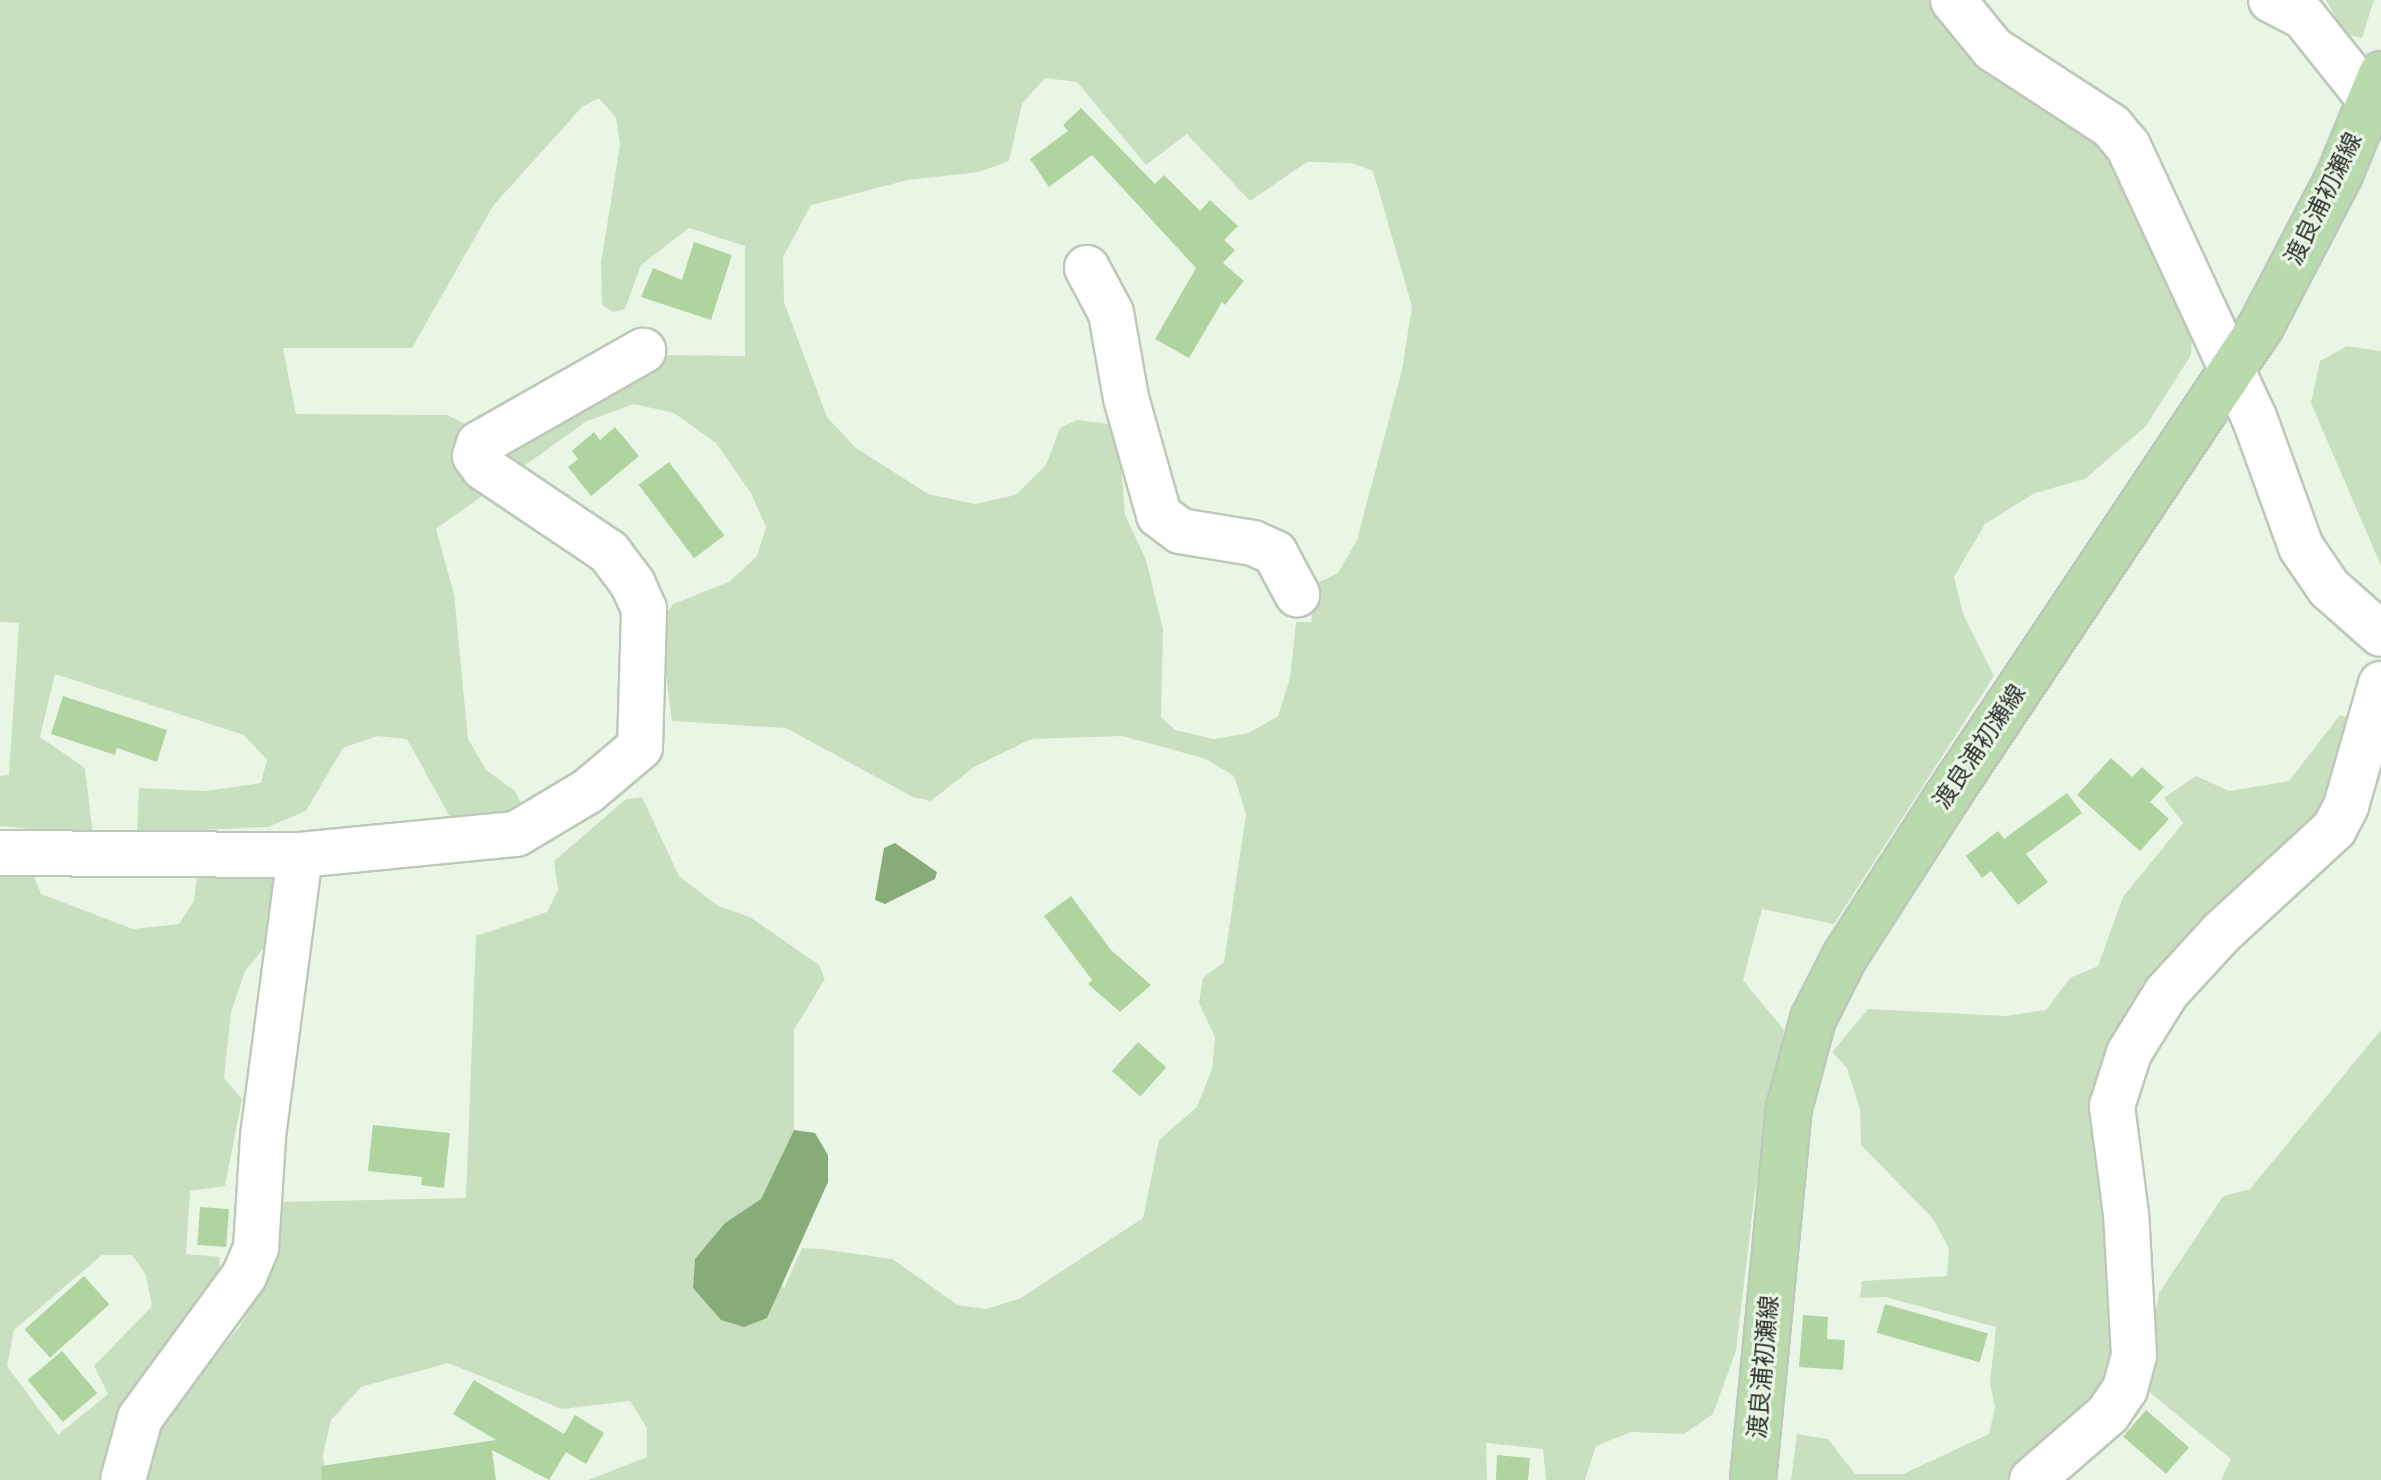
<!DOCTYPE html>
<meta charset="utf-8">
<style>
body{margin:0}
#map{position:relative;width:2381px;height:1480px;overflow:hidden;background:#eaf6e5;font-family:"Work Sans","Noto Sans JP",sans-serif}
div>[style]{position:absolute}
.green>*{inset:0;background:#c9e0c0}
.water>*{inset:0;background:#87ab79}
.building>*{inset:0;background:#afd4a0;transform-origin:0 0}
.roads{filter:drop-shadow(2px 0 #bdc9b8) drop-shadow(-2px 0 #bdc9b8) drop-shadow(0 2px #bdc9b8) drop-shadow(0 -2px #bdc9b8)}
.minor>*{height:44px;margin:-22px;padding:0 22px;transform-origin:22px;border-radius:22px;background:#fff}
.major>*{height:44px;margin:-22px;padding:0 22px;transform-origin:22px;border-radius:22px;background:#b9daac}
span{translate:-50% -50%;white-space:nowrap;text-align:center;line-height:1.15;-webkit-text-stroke:6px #eaf6e5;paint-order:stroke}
.street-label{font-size:24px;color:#2a2f29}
</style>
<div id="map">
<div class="green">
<i style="clip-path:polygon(evenodd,0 0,1937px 0,2053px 96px,2111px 154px,2193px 319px,2191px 355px,2146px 426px,2085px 479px,2035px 493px,1985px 524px,1954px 577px,1963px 614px,1994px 676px,1834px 924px,1762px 909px,1743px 980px,1784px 1030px,1754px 1199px,1736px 1351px,1713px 1414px,1684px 1434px,1631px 1432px,1596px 1446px,1585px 1480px,1546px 1480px,1543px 1449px,1486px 1443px,1487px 1480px,588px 1480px,647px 1457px,647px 1428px,630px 1401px,562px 1409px,448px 1363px,361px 1387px,331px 1420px,323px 1455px,326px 1480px,144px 1480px,152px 1446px,171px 1407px,240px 1326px,277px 1261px,281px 1202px,466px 1198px,476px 936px,547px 912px,558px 890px,554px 861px,626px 799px,642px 797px,679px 876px,718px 906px,750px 917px,819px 965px,825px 979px,794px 1030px,794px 1130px,761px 1199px,725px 1223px,784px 1288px,802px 1248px,821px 1249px,892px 1259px,958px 1305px,986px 1309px,1021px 1298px,1143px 1218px,1159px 1140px,1197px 1107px,1212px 1069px,1215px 1037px,1199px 1003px,1203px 978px,1224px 962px,1246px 814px,1234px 776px,1206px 759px,1123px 736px,1031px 739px,974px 767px,931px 801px,913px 797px,786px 728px,672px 721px,659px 624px,673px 604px,729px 582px,757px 556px,766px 527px,751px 493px,716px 443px,674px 413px,634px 404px,587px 421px,436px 529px,454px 594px,468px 739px,486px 770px,515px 791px,521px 803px,506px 819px,460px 825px,450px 817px,407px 739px,377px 736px,343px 748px,306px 811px,268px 827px,137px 833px,139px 788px,206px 791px,261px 783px,267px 760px,244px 735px,55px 674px,40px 737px,85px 768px,93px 835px,0 826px,0 776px,9px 775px,19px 623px,0 622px,0 0,1045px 78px,1077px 82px,1146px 165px,1187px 134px,1250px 201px,1307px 162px,1352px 163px,1373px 171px,1412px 306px,1402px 370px,1357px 540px,1338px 573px,1317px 583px,1311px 622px,1296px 622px,1290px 678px,1278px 716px,1249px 733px,1214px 739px,1175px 730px,1161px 717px,1163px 629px,1146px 560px,1125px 515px,1118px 425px,1077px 420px,1060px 428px,1046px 465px,1016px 495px,975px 504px,928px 494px,855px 447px,827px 417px,784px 302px,783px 257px,811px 205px,908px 180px,979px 172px,1009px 161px,1022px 104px,1045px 78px,0 0,599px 98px,616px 118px,620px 145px,601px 263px,602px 305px,613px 312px,625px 309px,641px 265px,689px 228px,745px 246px,745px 356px,659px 355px,501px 442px,447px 415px,296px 414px,283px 348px,412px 348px,493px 206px,582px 107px,599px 98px)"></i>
<i style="clip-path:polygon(2326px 0,2374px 0,2362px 38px,2345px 34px)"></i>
<i style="clip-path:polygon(2347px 346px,2381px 351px,2381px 566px,2311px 403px,2320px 361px)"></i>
<i style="clip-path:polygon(2340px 715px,2358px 721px,2334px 792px,2309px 837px,2134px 1011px,2123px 1371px,2011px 1480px,1791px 1480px,1797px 1434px,1828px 1439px,1855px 1474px,1903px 1474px,1989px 1434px,1995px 1407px,1990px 1383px,1996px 1327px,1885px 1297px,1860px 1298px,1862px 1281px,1947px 1276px,1949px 1249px,1934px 1220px,1861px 1145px,1860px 1109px,1847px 1068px,1832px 1052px,1868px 1009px,2005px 1016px,2046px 1010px,2070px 978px,2098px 966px,2123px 897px,2183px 823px,2164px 798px,2196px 776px,2229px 791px,2289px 781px)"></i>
<i style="clip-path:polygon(evenodd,279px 866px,274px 936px,245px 971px,231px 1012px,224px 1078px,242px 1099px,225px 1186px,190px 1191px,186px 1254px,220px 1257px,219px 1279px,188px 1325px,145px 1372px,116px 1425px,103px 1480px,0 1480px,0 869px,32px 871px,41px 894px,133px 929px,179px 924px,194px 901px,198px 867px,279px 866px,102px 1255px,132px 1255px,146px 1275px,152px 1306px,94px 1366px,108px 1394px,58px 1435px,7px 1366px,14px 1330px,102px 1255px)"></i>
<i style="clip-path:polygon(2381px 1030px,2381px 1480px,2221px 1480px,2231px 1459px,2143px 1387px,2159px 1293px,2223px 1196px,2250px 1189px)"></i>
</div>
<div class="water">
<i style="clip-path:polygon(895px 843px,937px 872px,935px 879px,885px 904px,875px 900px,884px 848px)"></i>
<i style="clip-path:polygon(794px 1130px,815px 1133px,828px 1155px,828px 1182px,767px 1318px,744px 1327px,721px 1320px,693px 1288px,695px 1259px,725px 1223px,761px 1199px)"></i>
</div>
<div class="building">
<i style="clip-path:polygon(1081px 108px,1155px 184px,1164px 175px,1200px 211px,1210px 200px,1238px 226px,1224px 240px,1235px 250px,1223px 263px,1244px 281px,1225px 305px,1222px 302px,1189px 358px,1155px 339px,1196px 268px,1092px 155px,1049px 187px,1030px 159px,1068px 131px,1063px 125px)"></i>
<i style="clip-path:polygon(694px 242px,732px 255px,711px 320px,641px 297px,653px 268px,682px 280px)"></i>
<i style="clip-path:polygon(615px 427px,639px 456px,591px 496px,568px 467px,578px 459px,572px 451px,594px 432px,600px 440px)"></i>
<i style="left:669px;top:462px;width:92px;height:38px;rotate:53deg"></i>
<i style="clip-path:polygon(63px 696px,167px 730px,157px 762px,117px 748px,115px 755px,51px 734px)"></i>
<i style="clip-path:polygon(2111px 758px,2132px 777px,2142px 767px,2164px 787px,2150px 802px,2169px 819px,2140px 851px,2077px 795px)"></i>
<i style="clip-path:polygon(2067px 793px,2082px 813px,2026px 854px,2048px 882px,2018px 905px,1991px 871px,1982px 878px,1966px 856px,1998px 831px,2004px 839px)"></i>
<i style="clip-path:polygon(1071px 896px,1111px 950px,1151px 985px,1120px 1012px,1088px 984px,1092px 980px,1044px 916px)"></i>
<i style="left:1138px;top:1042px;width:38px;height:39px;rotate:42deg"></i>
<i style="clip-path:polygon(373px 1125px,450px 1133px,444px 1188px,421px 1185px,422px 1177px,368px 1171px)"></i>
<i style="left:200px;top:1207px;width:29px;height:38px;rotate:4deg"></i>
<i style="left:84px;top:1276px;width:38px;height:80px;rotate:48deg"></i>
<i style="left:1885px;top:1304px;width:107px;height:30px;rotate:16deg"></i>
<i style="clip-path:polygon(1803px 1315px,1828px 1317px,1827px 1339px,1845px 1340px,1843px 1370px,1799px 1367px)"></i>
<i style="left:62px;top:1351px;width:55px;height:45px;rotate:50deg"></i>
<i style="clip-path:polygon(474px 1380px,564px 1434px,575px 1415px,604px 1433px,586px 1464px,566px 1452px,549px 1480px,492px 1450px,496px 1480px,322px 1480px,321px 1466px,496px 1440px,453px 1414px)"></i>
<i style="left:2146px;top:1410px;width:57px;height:35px;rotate:41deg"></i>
<i style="clip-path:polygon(1497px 1455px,1530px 1458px,1528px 1480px,1496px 1480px)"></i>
</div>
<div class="roads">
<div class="minor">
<i style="left:1953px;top:0;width:63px;rotate:50.8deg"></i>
<i style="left:1993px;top:49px;width:141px;rotate:33.1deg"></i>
<i style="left:2111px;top:126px;width:26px;rotate:50deg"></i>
<i style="left:2128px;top:146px;width:299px;rotate:65.1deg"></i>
<i style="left:2254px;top:417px;width:138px;rotate:70.1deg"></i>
<i style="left:2301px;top:547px;width:50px;rotate:55.7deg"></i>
<i style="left:2329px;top:588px;width:69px;rotate:41.5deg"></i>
<i style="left:2271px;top:0;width:36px;rotate:27deg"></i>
<i style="left:2303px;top:16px;width:107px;rotate:51.4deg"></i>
<i style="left:1087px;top:268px;width:51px;rotate:61.9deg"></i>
<i style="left:1111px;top:313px;width:86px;rotate:80deg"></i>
<i style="left:1126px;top:398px;width:122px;rotate:74.2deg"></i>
<i style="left:1159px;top:515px;width:26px;rotate:37deg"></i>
<i style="left:1180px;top:531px;width:74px;rotate:9.3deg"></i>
<i style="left:1253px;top:543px;width:24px;rotate:24deg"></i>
<i style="left:1275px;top:553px;width:47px;rotate:61.8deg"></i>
<i style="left:0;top:853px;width:300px;rotate:0.4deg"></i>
<i style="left:300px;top:855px;width:284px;rotate:97.5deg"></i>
<i style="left:263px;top:1137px;width:111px;rotate:93.6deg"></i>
<i style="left:256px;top:1248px;width:30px;rotate:113deg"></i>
<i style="left:244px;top:1276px;width:176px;rotate:126.2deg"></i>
<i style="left:140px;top:1418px;width:64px;rotate:105.3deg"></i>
<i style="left:300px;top:855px;width:217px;rotate:-5.6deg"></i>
<i style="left:516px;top:834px;width:84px;rotate:-30.8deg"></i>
<i style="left:588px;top:791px;width:68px;rotate:-40.2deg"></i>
<i style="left:640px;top:747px;width:138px;rotate:-88.3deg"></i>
<i style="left:644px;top:609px;width:27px;rotate:-114deg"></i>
<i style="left:633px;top:584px;width:40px;rotate:-127deg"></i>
<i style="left:609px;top:552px;width:151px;rotate:-146.1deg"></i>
<i style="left:484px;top:468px;width:15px;rotate:-127deg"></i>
<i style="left:475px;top:456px;width:13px;rotate:-72deg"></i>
<i style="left:479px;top:444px;width:189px;rotate:-29.6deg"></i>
<i style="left:2032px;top:1480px;width:101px;rotate:-41deg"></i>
<i style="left:2108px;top:1414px;width:30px;rotate:-56deg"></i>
<i style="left:2125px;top:1389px;width:35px;rotate:-75deg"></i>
<i style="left:2134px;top:1355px;width:141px;rotate:-93.2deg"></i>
<i style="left:2126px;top:1214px;width:109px;rotate:-97.4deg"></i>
<i style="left:2112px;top:1106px;width:56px;rotate:-72.2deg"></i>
<i style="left:2129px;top:1053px;width:70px;rotate:-58.3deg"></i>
<i style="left:2166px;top:993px;width:81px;rotate:-47.5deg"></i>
<i style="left:2221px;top:933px;width:154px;rotate:-42.6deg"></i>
<i style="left:2334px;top:829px;width:26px;rotate:-62deg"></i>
<i style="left:2346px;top:806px;width:127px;rotate:-74deg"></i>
</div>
<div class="major">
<i style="left:1753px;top:1480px;width:374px;rotate:-84.5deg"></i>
<i style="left:1789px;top:1108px;width:92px;rotate:-74.9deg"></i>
<i style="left:1813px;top:1019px;width:71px;rotate:-63.1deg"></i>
<i style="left:1845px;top:956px;width:189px;rotate:-57.3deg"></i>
<i style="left:1947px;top:797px;width:566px;rotate:-56.31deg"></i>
<i style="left:2261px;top:326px;width:171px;rotate:-62.5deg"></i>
<i style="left:2340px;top:174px;width:108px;rotate:-67.7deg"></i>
</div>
</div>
<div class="street-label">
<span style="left:2324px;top:199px;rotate:-64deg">渡良浦初瀬線</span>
<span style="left:1980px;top:747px;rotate:-56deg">渡良浦初瀬線</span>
<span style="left:1764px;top:1367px;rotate:-85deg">渡良浦初瀬線</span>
</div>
</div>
